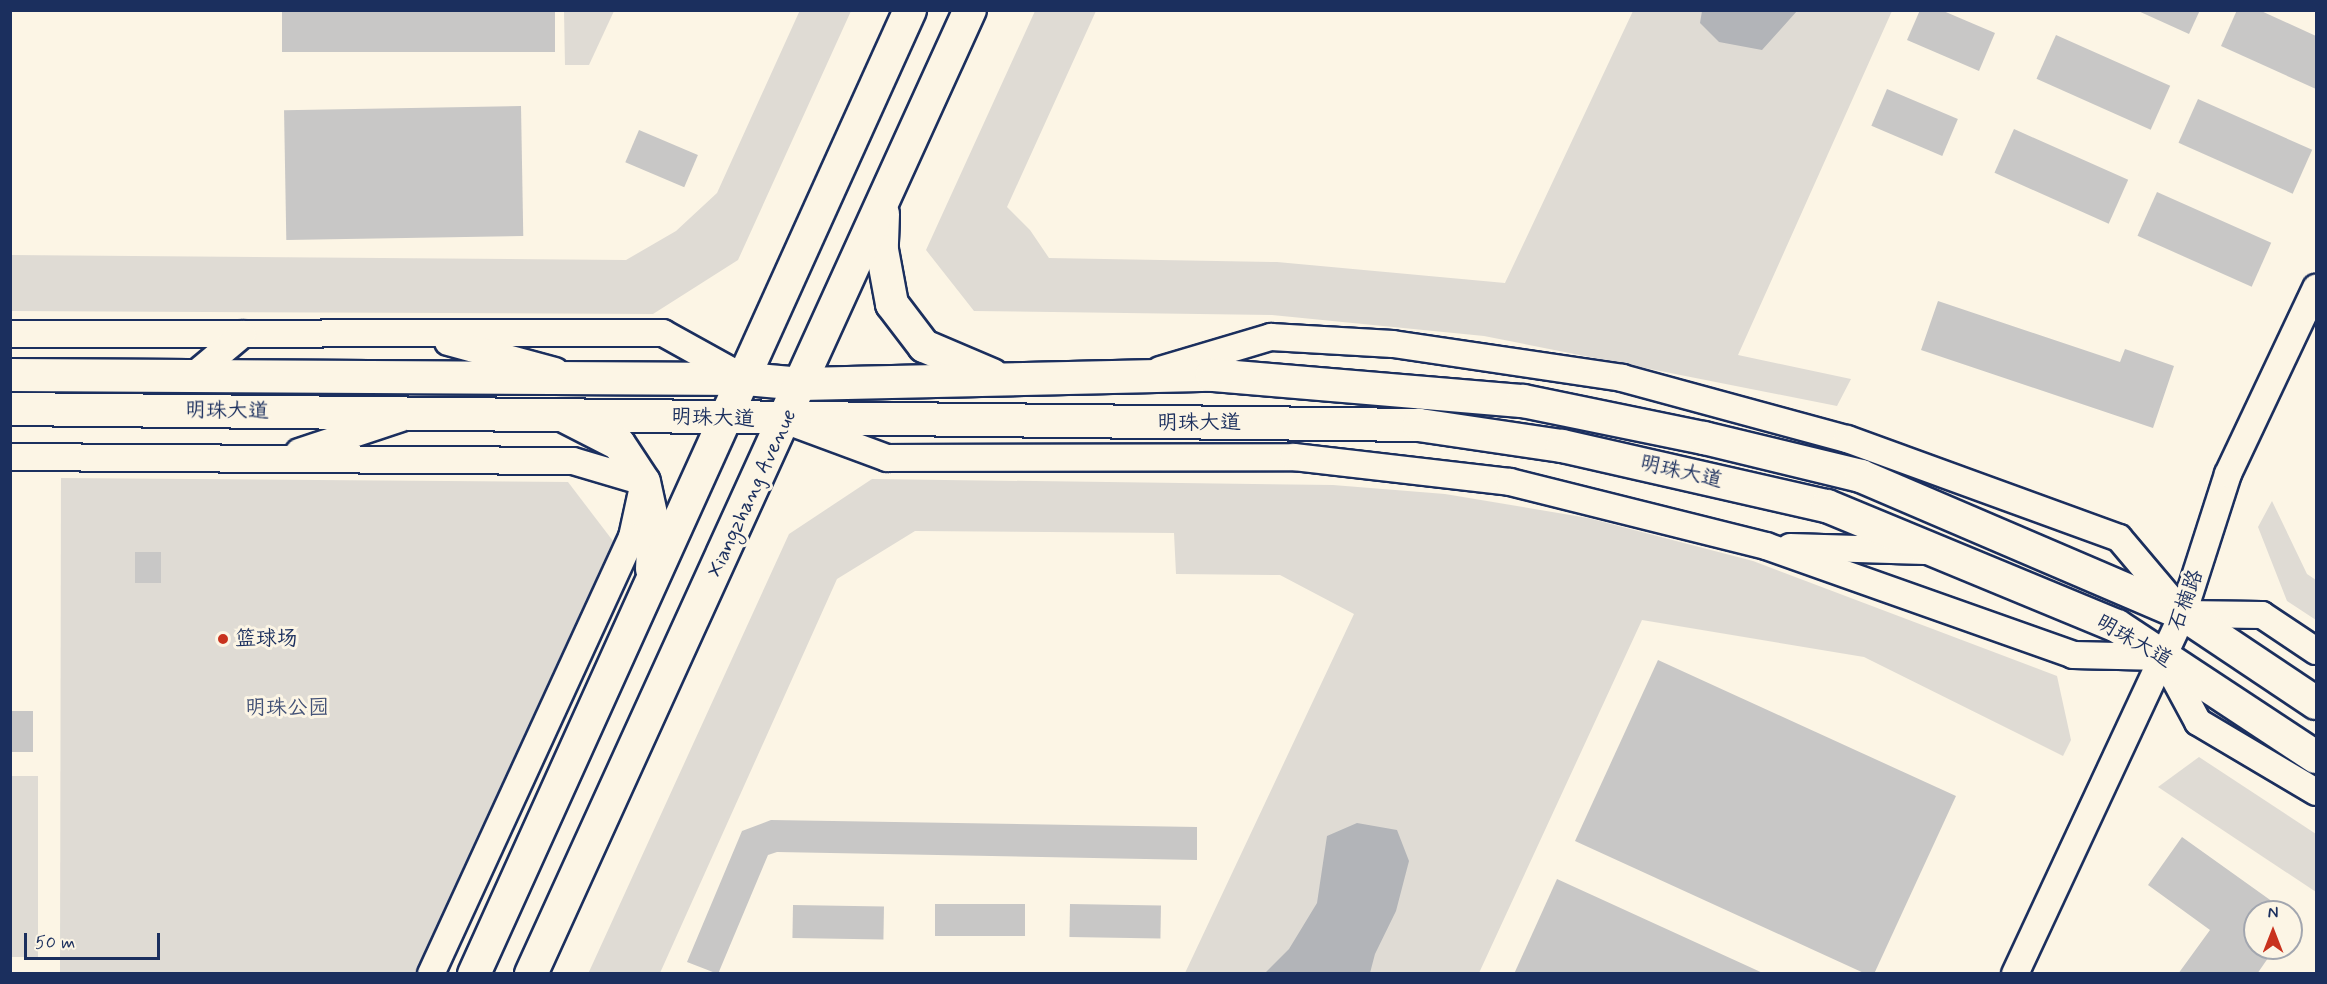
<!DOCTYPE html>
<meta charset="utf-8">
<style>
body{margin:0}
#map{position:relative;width:2327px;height:984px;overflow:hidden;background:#fcf5e5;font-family:Mynerve,"LXGW WenKai TC",sans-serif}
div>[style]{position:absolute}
.green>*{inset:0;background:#dfdbd4;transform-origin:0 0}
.water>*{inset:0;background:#b2b4b8}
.building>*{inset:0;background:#c8c7c6;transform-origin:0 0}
.roads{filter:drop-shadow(2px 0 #1b2f5e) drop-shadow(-2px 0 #1b2f5e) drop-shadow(0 2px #1b2f5e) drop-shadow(0 -2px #1b2f5e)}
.minor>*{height:26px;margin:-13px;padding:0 13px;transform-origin:13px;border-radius:13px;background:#fcf5e5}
.major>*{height:32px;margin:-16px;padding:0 16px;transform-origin:16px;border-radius:16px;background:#fcf5e5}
.dots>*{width:16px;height:16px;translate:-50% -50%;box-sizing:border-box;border:3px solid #fcf5e5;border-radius:50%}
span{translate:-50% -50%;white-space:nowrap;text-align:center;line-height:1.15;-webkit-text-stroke:6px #fcf5e5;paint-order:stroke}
.street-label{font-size:21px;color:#1b2f5e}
.poi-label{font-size:21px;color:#1b2f5e}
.left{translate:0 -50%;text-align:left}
.park-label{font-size:21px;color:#425176}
.frame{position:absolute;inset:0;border:12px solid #1b2f5e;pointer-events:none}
.north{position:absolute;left:2243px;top:900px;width:60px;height:60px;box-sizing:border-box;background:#fcf5e5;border:2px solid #a2a6af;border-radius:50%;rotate:0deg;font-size:16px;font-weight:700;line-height:24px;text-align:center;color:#1b2f5e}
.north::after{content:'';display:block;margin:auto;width:21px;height:27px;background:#c8321e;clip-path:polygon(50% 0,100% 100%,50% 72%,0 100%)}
.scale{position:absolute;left:24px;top:933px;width:136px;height:27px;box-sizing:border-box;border:3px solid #1b2f5e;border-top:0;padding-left:8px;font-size:18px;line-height:21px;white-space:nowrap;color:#1b2f5e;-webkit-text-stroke:4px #fcf5e5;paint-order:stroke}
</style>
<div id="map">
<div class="green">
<i style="clip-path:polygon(800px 10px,851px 11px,738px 260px,653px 314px,11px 311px,11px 255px,626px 260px,676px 231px,717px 193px)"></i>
<i style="clip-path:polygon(564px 11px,614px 11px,589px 65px,565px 65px)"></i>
<i style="clip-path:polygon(1035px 11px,1096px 11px,1007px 207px,1030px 230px,1049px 258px,1277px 262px,1505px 283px,1633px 11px,1892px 11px,1738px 355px,1851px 379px,1837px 406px,1484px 336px,1272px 315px,974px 311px,926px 250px)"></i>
<i style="clip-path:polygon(61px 478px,568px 482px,613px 541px,415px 973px,60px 974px)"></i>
<i style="clip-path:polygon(872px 479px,1333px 485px,1445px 494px,1588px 518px,1753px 561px,2057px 676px,2071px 740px,2063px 756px,1864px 657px,1642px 620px,1479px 973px,1185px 973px,1354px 614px,1280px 575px,1176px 574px,1174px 533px,915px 531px,837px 579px,660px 973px,588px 974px,789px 534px)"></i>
<i style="clip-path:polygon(2272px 501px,2307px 574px,2316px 580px,2316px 620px,2287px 601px,2258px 527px)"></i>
<i style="clip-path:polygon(2199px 757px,2316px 834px,2316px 892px,2158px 787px)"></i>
<i style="left:11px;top:776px;width:27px;height:181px"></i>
</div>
<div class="water">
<i style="clip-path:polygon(1702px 11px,1702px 10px,1797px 11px,1762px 50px,1719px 42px,1700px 23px)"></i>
<i style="clip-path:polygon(1357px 823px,1397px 830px,1409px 861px,1396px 911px,1375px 954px,1370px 973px,1265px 973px,1289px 949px,1317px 903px,1327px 836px)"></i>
</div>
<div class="building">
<i style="left:282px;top:10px;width:273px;height:42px"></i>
<i style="clip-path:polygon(1920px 10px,1941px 10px,1995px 33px,1979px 71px,1907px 40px)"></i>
<i style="clip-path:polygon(2136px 10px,2200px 10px,2189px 34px)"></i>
<i style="clip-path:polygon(2237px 10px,2259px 10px,2316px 36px,2316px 89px,2221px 46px)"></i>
<i style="left:2056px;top:35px;width:125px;height:48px;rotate:24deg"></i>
<i style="left:1887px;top:89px;width:77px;height:40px;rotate:23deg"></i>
<i style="left:2198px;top:99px;width:125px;height:48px;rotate:24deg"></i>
<i style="left:521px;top:106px;width:130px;height:237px;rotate:89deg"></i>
<i style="left:2014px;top:129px;width:125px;height:48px;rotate:24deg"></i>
<i style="left:639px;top:130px;width:64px;height:35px;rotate:23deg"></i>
<i style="left:2157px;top:192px;width:125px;height:48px;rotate:24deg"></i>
<i style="clip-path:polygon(1938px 301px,2120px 362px,2125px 349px,2174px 366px,2153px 428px,1921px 350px)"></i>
<i style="left:135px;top:552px;width:26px;height:31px"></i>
<i style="clip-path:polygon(1658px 660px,1956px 796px,1874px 974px,1866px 974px,1575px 841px)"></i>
<i style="left:10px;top:711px;width:23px;height:41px"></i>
<i style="clip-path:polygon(771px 820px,1197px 827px,1197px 860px,777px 852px,768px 855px,718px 974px,687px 962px,742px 831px)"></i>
<i style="clip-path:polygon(2182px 837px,2287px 912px,2255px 912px,2255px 948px,2275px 948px,2257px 974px,2178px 974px,2210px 930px,2148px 885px)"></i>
<i style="clip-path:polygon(1557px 879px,1765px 974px,1514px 974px)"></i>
<i style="left:935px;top:904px;width:90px;height:32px"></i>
<i style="left:1070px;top:904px;width:91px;height:33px;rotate:1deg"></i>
<i style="left:793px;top:905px;width:91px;height:33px;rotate:1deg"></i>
</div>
<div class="roads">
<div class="minor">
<i style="left:10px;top:334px;width:653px;rotate:-0.09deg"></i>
<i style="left:663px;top:333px;width:95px;rotate:29deg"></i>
<i style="left:448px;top:342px;width:111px;rotate:15.2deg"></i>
<i style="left:1160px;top:370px;width:116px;rotate:-16.6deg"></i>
<i style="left:1271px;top:337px;width:122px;rotate:3.3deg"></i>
<i style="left:1393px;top:344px;width:232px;rotate:8.4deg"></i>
<i style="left:1622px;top:378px;width:233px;rotate:15.2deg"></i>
<i style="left:1847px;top:439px;width:289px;rotate:20deg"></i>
<i style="left:2119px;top:538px;width:99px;rotate:49.9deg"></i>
<i style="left:2183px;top:614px;width:79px;rotate:0.7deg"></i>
<i style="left:2262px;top:615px;width:65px;rotate:33.7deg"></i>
<i style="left:193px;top:376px;width:65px;rotate:-40deg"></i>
<i style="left:790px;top:422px;width:103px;rotate:20.4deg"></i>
<i style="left:887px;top:458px;width:407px;rotate:-0.1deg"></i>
<i style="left:1294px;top:457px;width:217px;rotate:6.6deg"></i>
<i style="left:1510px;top:482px;width:264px;rotate:14deg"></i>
<i style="left:1766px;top:546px;width:326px;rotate:19.5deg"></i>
<i style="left:2073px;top:655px;width:90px;rotate:1.3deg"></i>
<i style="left:2163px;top:657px;width:74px;rotate:61.7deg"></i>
<i style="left:2198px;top:722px;width:137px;rotate:30.7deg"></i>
<i style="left:299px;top:452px;width:108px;rotate:-18.4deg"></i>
<i style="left:10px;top:457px;width:563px;rotate:0.41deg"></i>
<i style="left:573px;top:461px;width:74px;rotate:16.5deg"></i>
<i style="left:644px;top:482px;width:56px;rotate:102.3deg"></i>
<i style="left:632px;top:537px;width:481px;rotate:114.7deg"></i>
<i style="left:1790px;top:547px;width:135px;rotate:1.7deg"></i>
<i style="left:2015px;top:974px;width:397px;rotate:-65deg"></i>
<i style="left:2183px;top:614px;width:147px;rotate:-72.2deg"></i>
<i style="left:2228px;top:474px;width:206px;rotate:-64.7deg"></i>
</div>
<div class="major">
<i style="left:883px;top:214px;width:36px;rotate:92deg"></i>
<i style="left:882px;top:250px;width:55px;rotate:79.5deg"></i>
<i style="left:892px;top:304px;width:53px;rotate:52.7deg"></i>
<i style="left:924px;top:346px;width:74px;rotate:23.1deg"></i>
<i style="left:10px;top:375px;width:736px;rotate:0.31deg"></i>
<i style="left:746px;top:379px;width:56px;rotate:5.1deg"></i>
<i style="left:802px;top:384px;width:410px;rotate:-1.3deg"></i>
<i style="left:1212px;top:375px;width:312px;rotate:4.8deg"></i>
<i style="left:1523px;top:401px;width:185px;rotate:11.6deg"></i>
<i style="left:1704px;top:438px;width:162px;rotate:13.6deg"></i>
<i style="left:1861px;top:476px;width:350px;rotate:23.2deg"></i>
<i style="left:2183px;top:614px;width:160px;rotate:33.8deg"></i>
<i style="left:10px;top:409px;width:1409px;rotate:0.65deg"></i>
<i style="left:1419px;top:425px;width:145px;rotate:8.4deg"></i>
<i style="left:1562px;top:446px;width:272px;rotate:12.8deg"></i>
<i style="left:1827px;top:506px;width:314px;rotate:22.5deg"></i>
<i style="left:2117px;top:626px;width:238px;rotate:33.4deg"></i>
<i style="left:568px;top:418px;width:57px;rotate:27deg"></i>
<i style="left:619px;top:444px;width:45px;rotate:56.7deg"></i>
<i style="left:644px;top:482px;width:47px;rotate:77.7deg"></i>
<i style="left:654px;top:528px;width:41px;rotate:92.8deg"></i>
<i style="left:474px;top:974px;width:1058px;rotate:-65.66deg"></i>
<i style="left:531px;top:974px;width:1059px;rotate:-65.52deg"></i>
</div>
</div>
<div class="dots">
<i style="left:223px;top:639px;background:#c8321e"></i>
</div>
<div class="street-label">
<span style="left:227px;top:411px;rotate:1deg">明珠大道</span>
<span style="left:713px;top:418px;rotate:2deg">明珠大道</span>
<span style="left:1199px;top:423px">明珠大道</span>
<span style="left:1681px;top:472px;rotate:13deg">明珠大道</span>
<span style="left:752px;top:493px;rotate:-65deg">Xiangzhang Avenue</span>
<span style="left:2186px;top:600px;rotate:-70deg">石楠路</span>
<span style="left:2134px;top:641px;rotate:30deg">明珠大道</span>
</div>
<div class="poi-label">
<span class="left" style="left:235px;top:639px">篮球场</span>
</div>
<div class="park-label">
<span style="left:287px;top:708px">明珠公园</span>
</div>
<div class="frame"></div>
<div class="north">N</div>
<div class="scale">50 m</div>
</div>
